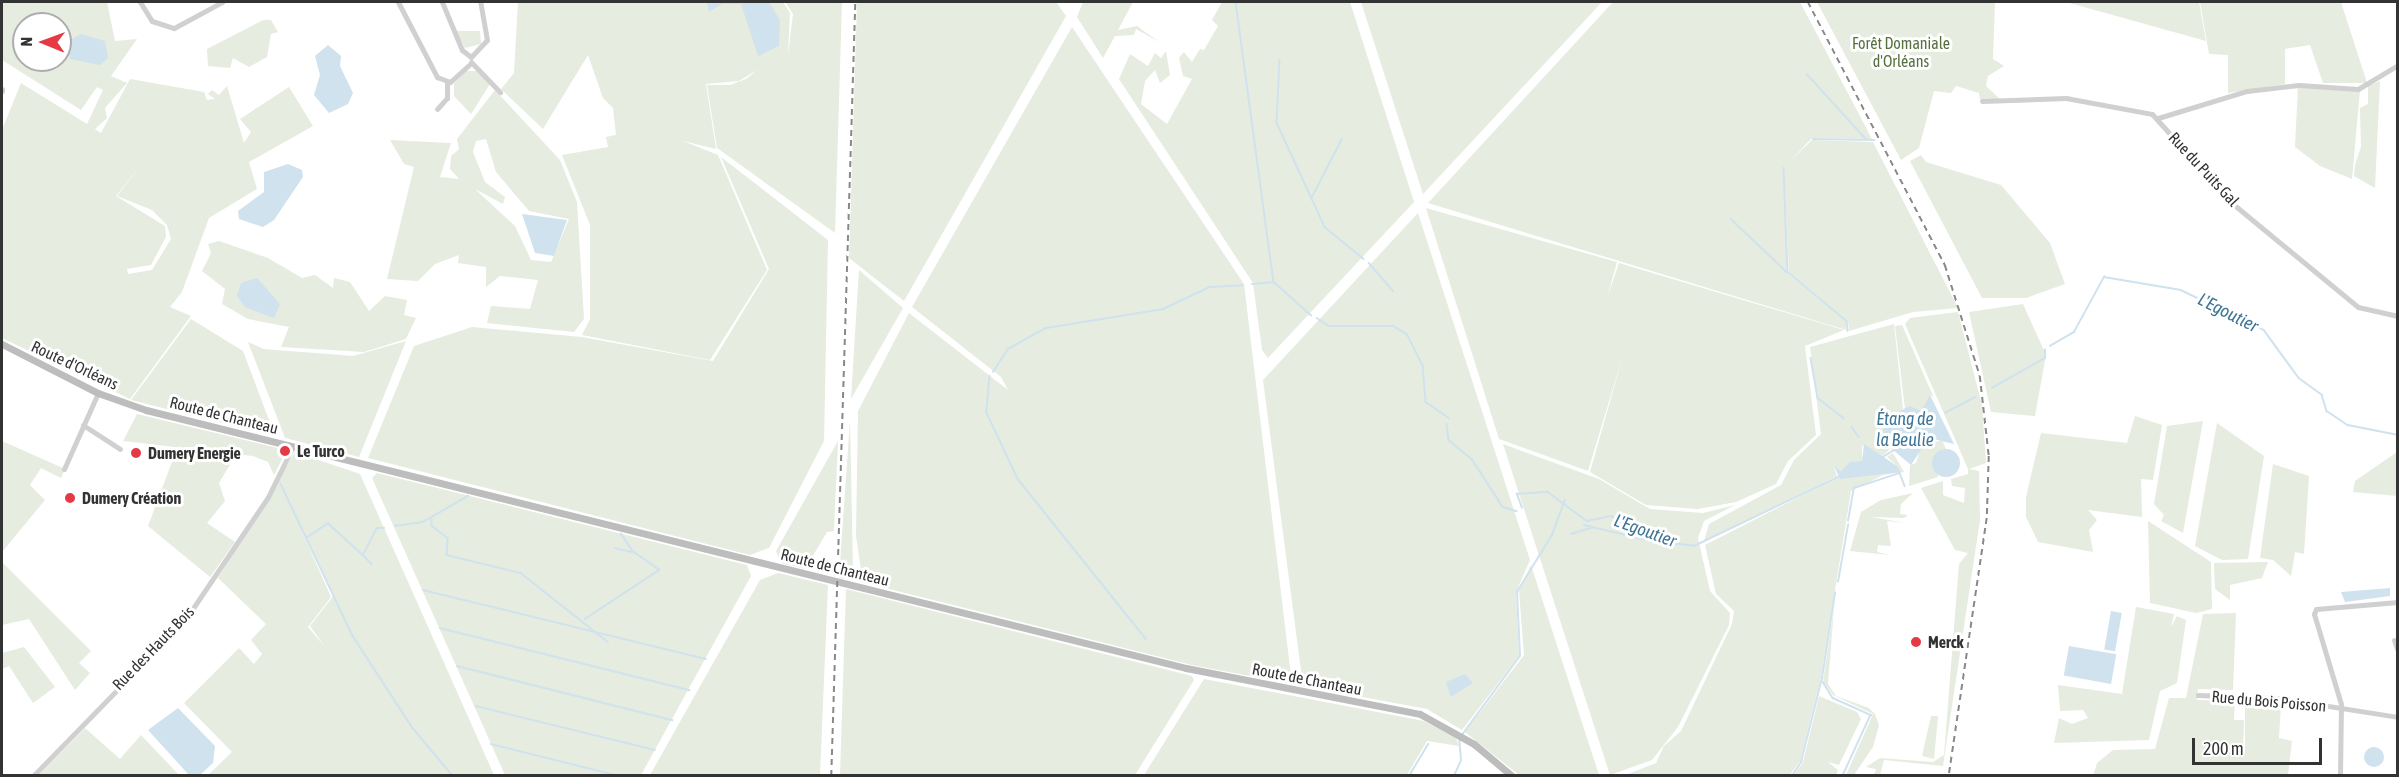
<!DOCTYPE html>
<meta charset="utf-8">
<style>
body{margin:0}
#map{position:relative;width:2399px;height:777px;overflow:hidden;background:#fff;font-family:"Asap Condensed",sans-serif}
div>[style]{position:absolute}
.green>*{inset:0;background:#e6ecdf}
.water>*{inset:0;background:#cfe2ee;transform-origin:0 0}
.round{border-radius:50%}
.stream>*{height:1.5px;margin:-0.75px;padding:0 0.75px;transform-origin:0.75px;border-radius:0.75px;background:#cfe2ee}
.street>*{height:5px;margin:-2.5px;padding:0 2.5px;transform-origin:2.5px;border-radius:2.5px;background:#d0d0d0}
.secondary>*{height:7px;margin:-3.5px;padding:0 3.5px;transform-origin:3.5px;border-radius:3.5px;background:#bdbdbd}
.rail>*{height:1.5px;margin-top:-0.75px;transform-origin:0;background:repeating-linear-gradient(90deg,#888 0 6px,transparent 0 10.5px)}
.dots>*{width:16px;height:16px;translate:-50% -50%;box-sizing:border-box;border:3px solid #fff;border-radius:50%}
span{translate:-50% -50%;white-space:nowrap;text-align:center;line-height:1.15;-webkit-text-stroke:6px #fff;paint-order:stroke}
.park-label{font-size:16px;color:#56703f}
.street-label{font-size:16px;color:#333}
.poi-label{font-size:16px;color:#333;font-weight:700}
.left{translate:0 -50%;text-align:left}
.water-label{font-size:18px;color:#3f7597;font-style:italic}
.frame{position:absolute;inset:0;border:3px solid #333;pointer-events:none}
.north{position:absolute;left:12px;top:12px;width:60px;height:60px;box-sizing:border-box;background:#fff;border:2px solid #adadad;border-radius:50%;rotate:271deg;font-size:16px;font-weight:700;line-height:24px;text-align:center;color:#333}
.north::after{content:'';display:block;margin:auto;width:21px;height:27px;background:#e63946;clip-path:polygon(50% 0,100% 100%,50% 72%,0 100%)}
.scale{position:absolute;left:2192px;top:738px;width:130px;height:27px;box-sizing:border-box;border:3px solid #333;border-top:0;padding-left:8px;font-size:18px;line-height:21px;white-space:nowrap;color:#333;-webkit-text-stroke:4px #fff;paint-order:stroke}
</style>
<div id="map">
<div class="green">
<i style="clip-path:polygon(evenodd,2px 2px,107px 2px,115px 41px,137px 39px,111px 76px,127px 83px,105px 108px,107px 118px,95px 129px,101px 133px,130px 79px,204px 92px,207px 100px,215px 99px,208px 94px,212px 90px,219px 95px,227px 86px,244px 143px,251px 132px,240px 119px,289px 87px,313px 126px,249px 162px,257px 189px,209px 218px,182px 292px,170px 307px,191px 316px,130px 399px,2px 338px,2px 130px,21px 83px,87px 124px,103px 90px,97px 87px,81px 110px,2px 60px,2px 2px,24px 24px,60px 24px,60px 60px,24px 60px,24px 24px,2px 2px,142px 163px,117px 196px,152px 210px,167px 225px,171px 239px,152px 270px,128px 274px,127px 269px,151px 265px,166px 237px,165px 226px,116px 196px,142px 163px)"></i>
<i style="clip-path:polygon(518px 2px,783px 2px,790px 13px,788px 55px,793px 14px,785px 2px,842px 2px,835px 233px,717px 148px,707px 85px,730px 85px,746px 79px,757px 70px,739px 81px,706px 84px,716px 149px,683px 141px,718px 155px,767px 270px,710px 360px,582px 335px,590px 319px,590px 225px,562px 155px,608px 147px,606px 137px,616px 135px,613px 108px,603px 98px,588px 55px,543px 129px,501px 89px,514px 73px)"></i>
<i style="clip-path:polygon(857px 2px,1056px 2px,1066px 16px,904px 301px,849px 258px)"></i>
<i style="clip-path:polygon(1083px 2px,1133px 2px,1118px 30px,1137px 26px,1159px 42px,1136px 29px,1134px 35px,1115px 36px,1103px 58px,1077px 17px)"></i>
<i style="clip-path:polygon(1222px 2px,1350px 2px,1414px 202px,1268px 358px,1262px 350px,1253px 283px,1119px 79px,1130px 54px,1148px 66px,1155px 53px,1161px 58px,1166px 51px,1170px 75px,1160px 83px,1155px 70px,1145px 81px,1141px 104px,1167px 124px,1192px 79px,1183px 76px,1179px 58px,1184px 52px,1192px 62px,1200px 49px,1204px 50px,1218px 26px,1212px 20px)"></i>
<i style="clip-path:polygon(1361px 2px,1602px 2px,1423px 194px)"></i>
<i style="clip-path:polygon(1613px 2px,1800px 2px,1872px 139px,1812px 138px,1790px 161px,1812px 140px,1873px 142px,1958px 308px,1913px 312px,1849px 331px,1848px 321px,1789px 272px,1784px 166px,1787px 273px,1846px 321px,1846px 330px,1428px 203px)"></i>
<i style="clip-path:polygon(1817px 2px,1995px 2px,1993px 59px,2004px 66px,1988px 76px,1986px 86px,2001px 100px,1980px 100px,1979px 93px,1956px 86px,1951px 93px,1934px 91px,1919px 148px,1901px 160px)"></i>
<i style="clip-path:polygon(2066px 2px,2199px 2px,2206px 41px)"></i>
<i style="clip-path:polygon(2200px 2px,2341px 2px,2367px 83px,2323px 83px,2310px 45px,2285px 49px,2285px 84px,2228px 93px,2228px 55px,2209px 54px)"></i>
<i style="clip-path:polygon(263px 20px,271px 20px,278px 32px,271px 34px,267px 57px,249px 67px,233px 58px,230px 68px,208px 66px,207px 49px)"></i>
<i style="clip-path:polygon(1072px 27px,1244px 284px,1292px 684px,1192px 665px,865px 583px,862px 576px,856px 536px,858px 411px,909px 313px,1008px 390px,1001px 377px,912px 307px)"></i>
<i style="clip-path:polygon(456px 31px,480px 31px,481px 44px,465px 48px)"></i>
<i style="clip-path:polygon(466px 71px,477px 71px,490px 84px,471px 114px,454px 96px,454px 83px)"></i>
<i style="clip-path:polygon(2380px 81px,2375px 188px,2354px 176px,2355px 165px,2361px 147px,2360px 108px,2368px 104px,2368px 86px)"></i>
<i style="clip-path:polygon(2298px 86px,2360px 90px,2352px 179px,2320px 166px,2295px 147px)"></i>
<i style="clip-path:polygon(evenodd,495px 90px,560px 160px,577px 202px,584px 319px,574px 332px,487px 323px,491px 306px,530px 309px,538px 280px,500px 276px,486px 287px,486px 267px,458px 263px,459px 255px,435px 264px,418px 281px,387px 279px,414px 167px,404px 164px,390px 140px,451px 143px,440px 177px,459px 179px,450px 169px,451px 156px,459px 149px,457px 139px,495px 90px,486px 139px,496px 172px,529px 211px,569px 219px,551px 262px,531px 260px,515px 226px,475px 189px,503px 204px,505px 197px,485px 182px,473px 152px,476px 141px,486px 139px)"></i>
<i style="clip-path:polygon(1921px 155px,1926px 162px,2001px 185px,2050px 243px,2065px 284px,2026px 298px,1982px 298px,1910px 161px)"></i>
<i style="clip-path:polygon(721px 157px,828px 240px,824px 441px,769px 548px,750px 555px,368px 458px,414px 346px,472px 327px,582px 337px,713px 361px,769px 269px)"></i>
<i style="clip-path:polygon(1426px 208px,1617px 262px,1607px 298px,1619px 263px,1844px 330px,1805px 346px,1816px 435px,1788px 461px,1776px 484px,1736px 502px,1698px 509px,1646px 505px,1590px 472px,1624px 352px,1588px 471px,1499px 439px)"></i>
<i style="clip-path:polygon(1418px 213px,1530px 560px,1516px 592px,1519px 656px,1462px 730px,1427px 709px,1303px 686px,1263px 380px)"></i>
<i style="clip-path:polygon(219px 241px,268px 258px,302px 278px,315px 275px,333px 288px,334px 278px,350px 282px,369px 311px,385px 296px,407px 300px,404px 315px,416px 318px,406px 339px,364px 352px,281px 347px,289px 327px,248px 319px,222px 304px,225px 289px,202px 271px,211px 253px,208px 244px)"></i>
<i style="clip-path:polygon(859px 270px,903px 308px,851px 399px)"></i>
<i style="clip-path:polygon(2023px 304px,2046px 355px,2035px 416px,1991px 412px,1969px 312px)"></i>
<i style="clip-path:polygon(1958px 312px,1982px 405px,1986px 463px,1969px 469px,1979px 471px,1980px 520px,1943px 766px,1884px 760px,1880px 775px,1874px 775px,1876px 769px,1866px 767px,1880px 758px,1933px 762px,1944px 755px,1959px 564px,1968px 553px,1955px 550px,1921px 488px,1943px 481px,1943px 495px,1964px 503px,1965px 488px,1952px 486px,1951px 479px,1968px 474px,1968px 469px,1905px 324px,1910px 318px)"></i>
<i style="clip-path:polygon(191px 319px,243px 351px,275px 436px,131px 400px)"></i>
<i style="clip-path:polygon(1894px 324px,1903px 409px,1885px 418px,1882px 435px,1891px 448px,1887px 452px,1882px 456px,1862px 445px,1862px 461px,1841px 471px,1834px 467px,1837px 476px,1704px 541px,1709px 524px,1781px 485px,1794px 460px,1821px 434px,1810px 347px)"></i>
<i style="clip-path:polygon(1902px 325px,1934px 398px,1931px 395px,1921px 411px,1905px 409px,1895px 326px)"></i>
<i style="clip-path:polygon(406px 341px,359px 457px,285px 438px,248px 342px,264px 349px,353px 356px)"></i>
<i style="clip-path:polygon(137px 414px,282px 449px,285px 454px,274px 475px,268px 462px,253px 456px,123px 441px)"></i>
<i style="clip-path:polygon(2135px 416px,2162px 425px,2153px 480px,2141px 479px,2142px 517px,2088px 510px,2097px 520px,2089px 530px,2093px 552px,2038px 542px,2026px 517px,2026px 497px,2041px 433px,2127px 443px)"></i>
<i style="clip-path:polygon(850px 420px,853px 570px,846px 579px,839px 578px)"></i>
<i style="clip-path:polygon(2203px 421px,2183px 533px,2161px 521px,2164px 515px,2154px 504px,2167px 426px)"></i>
<i style="clip-path:polygon(2217px 423px,2264px 456px,2248px 559px,2222px 560px,2195px 546px)"></i>
<i style="clip-path:polygon(1942px 440px,1946px 449px,1941px 450px,1938px 477px,1909px 486px,1910px 465px,1916px 463px,1921px 447px)"></i>
<i style="clip-path:polygon(2px 441px,65px 469px,61px 478px,41px 468px,30px 485px,45px 500px,2px 552px)"></i>
<i style="clip-path:polygon(838px 441px,834px 531px,827px 532px,805px 569px,781px 563px,776px 551px)"></i>
<i style="clip-path:polygon(1503px 444px,1599px 479px,1650px 509px,1703px 513px,1735px 505px,1704px 521px,1698px 538px,1710px 591px,1730px 613px,1729px 625px,1678px 727px,1652px 760px,1610px 775px)"></i>
<i style="clip-path:polygon(176px 451px,234px 458px,219px 483px,225px 501px,207px 523px,235px 542px,210px 577px,148px 526px)"></i>
<i style="clip-path:polygon(evenodd,295px 452px,360px 474px,494px 775px,208px 775px,232px 752px,184px 703px,239px 648px,254px 664px,262px 654px,251px 640px,266px 624px,218px 578px,295px 452px,293px 511px,334px 595px,310px 626px,325px 647px,308px 627px,331px 597px,293px 511px)"></i>
<i style="clip-path:polygon(2397px 452px,2397px 496px,2353px 492px,2355px 481px)"></i>
<i style="clip-path:polygon(1893px 453px,1904px 472px,1883px 475px,1851px 491px,1821px 677px,1800px 761px,1790px 775px,1623px 776px,1656px 763px,1664px 746px,1681px 731px,1732px 624px,1734px 611px,1716px 594px,1705px 545px,1838px 477px,1891px 470px,1897px 466px,1887px 457px)"></i>
<i style="clip-path:polygon(2273px 464px,2309px 476px,2304px 554px,2295px 552px,2291px 576px,2273px 560px,2260px 558px)"></i>
<i style="clip-path:polygon(377px 473px,747px 565px,751px 576px,641px 775px,505px 775px,372px 478px)"></i>
<i style="clip-path:polygon(1913px 493px,1901px 504px,1900px 514px,1908px 515px,1904px 518px,1871px 517px,1906px 523px,1887px 521px,1891px 546px,1878px 545px,1877px 552px,1890px 555px,1850px 551px,1861px 512px,1881px 500px)"></i>
<i style="clip-path:polygon(2148px 521px,2211px 562px,2212px 609px,2196px 613px,2150px 603px)"></i>
<i style="clip-path:polygon(2px 562px,91px 651px,79px 663px,90px 673px,75px 690px,29px 619px,2px 625px)"></i>
<i style="clip-path:polygon(2268px 562px,2262px 578px,2230px 585px,2230px 600px,2215px 589px,2214px 563px)"></i>
<i style="clip-path:polygon(1531px 565px,1599px 775px,1519px 775px,1465px 732px,1524px 655px,1519px 591px)"></i>
<i style="clip-path:polygon(778px 573px,828px 585px,820px 775px,650px 775px,760px 580px)"></i>
<i style="clip-path:polygon(846px 589px,1192px 676px,1194px 680px,1135px 775px,840px 775px)"></i>
<i style="clip-path:polygon(2136px 607px,2174px 614px,2171px 627px,2177px 616px,2186px 620px,2177px 683px,2160px 691px,2149px 740px,2054px 743px,2059px 718px,2072px 724px,2088px 718px,2083px 710px,2060px 711px,2058px 685px,2122px 694px)"></i>
<i style="clip-path:polygon(1834px 608px,1828px 684px,1836px 696px,1869px 708px,1875px 714px,1879px 725px,1873px 747px,1854px 775px,1846px 775px,1873px 714px,1833px 695px,1823px 681px)"></i>
<i style="clip-path:polygon(2236px 613px,2233px 690px,2198px 689px,2197px 700px,2235px 701px,2234px 720px,2244px 720px,2243px 751px,2195px 750px,2245px 753px,2245px 703px,2281px 703px,2279px 738px,2292px 741px,2288px 775px,2093px 776px,2097px 763px,2113px 750px,2155px 749px,2169px 698px,2186px 698px,2203px 614px)"></i>
<i style="clip-path:polygon(24px 647px,55px 687px,33px 703px,9px 666px,2px 669px,2px 653px)"></i>
<i style="clip-path:polygon(1204px 679px,1424px 721px,1456px 738px,1459px 746px,1427px 741px,1407px 775px,1144px 775px)"></i>
<i style="clip-path:polygon(1819px 696px,1857px 712px,1861px 719px,1839px 765px,1828px 762px,1838px 770px,1836px 775px,1794px 775px,1803px 762px)"></i>
<i style="clip-path:polygon(1931px 716px,1938px 716px,1934px 759px,1922px 756px)"></i>
<i style="clip-path:polygon(85px 728px,120px 759px,141px 735px,179px 775px,39px 775px)"></i>
</div>
<div class="water">
<i style="clip-path:polygon(707px 2px,769px 2px,780px 20px,779px 46px,758px 56px,741px 4px,722px 4px,709px 12px)"></i>
<i style="clip-path:polygon(81px 34px,105px 41px,108px 58px,100px 65px,70px 59px,68px 41px)"></i>
<i style="clip-path:polygon(328px 45px,341px 56px,340px 66px,353px 93px,348px 104px,329px 113px,314px 95px,320px 75px,315px 56px)"></i>
<i style="clip-path:polygon(288px 164px,302px 170px,303px 177px,274px 220px,263px 227px,239px 219px,238px 211px,264px 192px,264px 172px)"></i>
<i style="clip-path:polygon(522px 214px,567px 220px,554px 256px,535px 253px)"></i>
<i style="clip-path:polygon(257px 278px,280px 304px,274px 318px,245px 307px,237px 296px,241px 283px)"></i>
<i style="clip-path:polygon(1930px 395px,1954px 444px,1929px 438px,1911px 465px,1881px 440px,1885px 418px,1910px 406px,1921px 411px)"></i>
<i style="clip-path:polygon(1864px 444px,1897px 466px,1900px 472px,1840px 479px,1834px 466px,1841px 471px,1850px 462px,1862px 461px)"></i>
<i class="round" style="left:1932px;top:449px;width:28px;height:28px"></i>
<i style="clip-path:polygon(2390px 588px,2390px 596px,2345px 602px,2341px 592px)"></i>
<i style="left:2111px;top:611px;width:11px;height:39px;rotate:10deg"></i>
<i style="left:2069px;top:646px;width:48px;height:30px;rotate:10deg"></i>
<i style="clip-path:polygon(1465px 674px,1473px 683px,1451px 697px,1446px 682px)"></i>
<i style="clip-path:polygon(178px 708px,215px 746px,213px 763px,200px 775px,189px 775px,148px 730px)"></i>
<i class="round" style="left:2364px;top:747px;width:20px;height:20px"></i>
</div>
<div class="stream">
<i style="left:1236px;top:2px;width:283px;rotate:82.3deg"></i>
<i style="left:1280px;top:60px;width:63px;rotate:92.7deg"></i>
<i style="left:1277px;top:123px;width:115px;rotate:65.2deg"></i>
<i style="left:1325px;top:227px;width:50px;rotate:39.4deg"></i>
<i style="left:1807px;top:74px;width:89px;rotate:47.7deg"></i>
<i style="left:1813px;top:139px;width:61px;rotate:0.9deg"></i>
<i style="left:1784px;top:168px;width:104px;rotate:87.8deg"></i>
<i style="left:1788px;top:272px;width:77px;rotate:39.7deg"></i>
<i style="left:1847px;top:321px;width:10px;rotate:84deg"></i>
<i style="left:1312px;top:197px;width:65px;rotate:-62.7deg"></i>
<i style="left:1731px;top:219px;width:77px;rotate:43.4deg"></i>
<i style="left:1369px;top:263px;width:37px;rotate:49deg"></i>
<i style="left:1252px;top:284px;width:22px;rotate:-5deg"></i>
<i style="left:1274px;top:282px;width:50px;rotate:41.7deg"></i>
<i style="left:1317px;top:318px;width:14px;rotate:34deg"></i>
<i style="left:1329px;top:326px;width:64px"></i>
<i style="left:1393px;top:326px;width:16px;rotate:30deg"></i>
<i style="left:1407px;top:334px;width:36px;rotate:63deg"></i>
<i style="left:1423px;top:366px;width:36px;rotate:85deg"></i>
<i style="left:1426px;top:402px;width:28px;rotate:35deg"></i>
<i style="left:2050px;top:346px;width:28px;rotate:-30deg"></i>
<i style="left:2074px;top:332px;width:63px;rotate:-61.4deg"></i>
<i style="left:2104px;top:277px;width:78px;rotate:9.6deg"></i>
<i style="left:2181px;top:290px;width:92px;rotate:25.7deg"></i>
<i style="left:2264px;top:330px;width:59px;rotate:53.9deg"></i>
<i style="left:2299px;top:378px;width:29px;rotate:36deg"></i>
<i style="left:2322px;top:395px;width:17px;rotate:73deg"></i>
<i style="left:2327px;top:411px;width:25px;rotate:34deg"></i>
<i style="left:2348px;top:425px;width:51px;rotate:11.3deg"></i>
<i style="left:1811px;top:358px;width:41px;rotate:80.1deg"></i>
<i style="left:1818px;top:398px;width:33px;rotate:38deg"></i>
<i style="left:993px;top:372px;width:27px;rotate:-57deg"></i>
<i style="left:1008px;top:349px;width:43px;rotate:-28.9deg"></i>
<i style="left:1046px;top:328px;width:119px;rotate:-9.2deg"></i>
<i style="left:1163px;top:309px;width:52px;rotate:-25.1deg"></i>
<i style="left:1210px;top:287px;width:33px;rotate:-3deg"></i>
<i style="left:990px;top:376px;width:37px;rotate:95deg"></i>
<i style="left:987px;top:413px;width:73px;rotate:64.8deg"></i>
<i style="left:1018px;top:479px;width:205px;rotate:51.3deg"></i>
<i style="left:1992px;top:388px;width:61px;rotate:-29.5deg"></i>
<i style="left:2045px;top:358px;width:8px;rotate:-90deg"></i>
<i style="left:1945px;top:413px;width:34px;rotate:-28deg"></i>
<i style="left:1447px;top:424px;width:16px;rotate:83deg"></i>
<i style="left:1449px;top:440px;width:30px;rotate:40deg"></i>
<i style="left:1472px;top:459px;width:57px;rotate:57.1deg"></i>
<i style="left:1503px;top:507px;width:14px;rotate:17deg"></i>
<i style="left:1852px;top:427px;width:12px;rotate:55deg"></i>
<i style="left:1883px;top:457px;width:13px;rotate:-32deg"></i>
<i style="left:281px;top:484px;width:168px;rotate:64.7deg"></i>
<i style="left:353px;top:636px;width:108px;rotate:57deg"></i>
<i style="left:412px;top:727px;width:64px;rotate:50.1deg"></i>
<i style="left:1522px;top:508px;width:15px;rotate:-110deg"></i>
<i style="left:1517px;top:494px;width:31px;rotate:-4deg"></i>
<i style="left:1548px;top:492px;width:49px;rotate:36.6deg"></i>
<i style="left:1587px;top:521px;width:25px;rotate:-12deg"></i>
<i style="left:1611px;top:516px;width:66px;rotate:24.2deg"></i>
<i style="left:1671px;top:543px;width:23px;rotate:7deg"></i>
<i style="left:1694px;top:546px;width:160px;rotate:-25.6deg"></i>
<i style="left:432px;top:518px;width:8px;rotate:90deg"></i>
<i style="left:432px;top:526px;width:20px;rotate:37deg"></i>
<i style="left:448px;top:538px;width:17px;rotate:93deg"></i>
<i style="left:447px;top:555px;width:76px;rotate:13.7deg"></i>
<i style="left:521px;top:573px;width:111px;rotate:38.4deg"></i>
<i style="left:1848px;top:521px;width:34px;rotate:-80deg"></i>
<i style="left:1854px;top:488px;width:48px;rotate:-18.1deg"></i>
<i style="left:1900px;top:473px;width:14px;rotate:69deg"></i>
<i style="left:1584px;top:525px;width:82px;rotate:13.4deg"></i>
<i style="left:395px;top:526px;width:28px;rotate:-8deg"></i>
<i style="left:423px;top:522px;width:52px;rotate:-30deg"></i>
<i style="left:1571px;top:534px;width:21px;rotate:-17deg"></i>
<i style="left:306px;top:538px;width:27px;rotate:-34deg"></i>
<i style="left:328px;top:523px;width:47px;rotate:42.4deg"></i>
<i style="left:363px;top:555px;width:30px;rotate:-63deg"></i>
<i style="left:377px;top:528px;width:7px"></i>
<i style="left:615px;top:548px;width:17px;rotate:13deg"></i>
<i style="left:364px;top:556px;width:11px;rotate:45deg"></i>
<i style="left:1838px;top:582px;width:58px;rotate:-80deg"></i>
<i style="left:423px;top:590px;width:291px;rotate:13.7deg"></i>
<i style="left:585px;top:619px;width:89px;rotate:-33.5deg"></i>
<i style="left:659px;top:570px;width:33px;rotate:-145deg"></i>
<i style="left:632px;top:551px;width:20px;rotate:-123deg"></i>
<i style="left:440px;top:628px;width:257px;rotate:14deg"></i>
<i style="left:457px;top:666px;width:222px;rotate:14.1deg"></i>
<i style="left:1823px;top:682px;width:19px;rotate:58deg"></i>
<i style="left:1833px;top:698px;width:42px;rotate:24.1deg"></i>
<i style="left:1871px;top:715px;width:67px;rotate:114.7deg"></i>
<i style="left:476px;top:706px;width:184px;rotate:13.8deg"></i>
<i style="left:1462px;top:735px;width:98px;rotate:-53.7deg"></i>
<i style="left:1520px;top:656px;width:64px;rotate:-92.7deg"></i>
<i style="left:1517px;top:592px;width:67px;rotate:-58.4deg"></i>
<i style="left:1552px;top:535px;width:37px;rotate:-70deg"></i>
<i style="left:491px;top:744px;width:132px;rotate:14deg"></i>
<i style="left:1409px;top:776px;width:37px;rotate:-59deg"></i>
<i style="left:1454px;top:776px;width:17px;rotate:-66deg"></i>
<i style="left:1461px;top:760px;width:21px;rotate:-95deg"></i>
<i style="left:1792px;top:776px;width:17px;rotate:-57deg"></i>
<i style="left:1801px;top:762px;width:87px;rotate:-76deg"></i>
<i style="left:1822px;top:678px;width:86px;rotate:-81.3deg"></i>
</div>
<div class="street">
<i style="left:140px;top:2px;width:22px;rotate:58deg"></i>
<i style="left:152px;top:21px;width:23px;rotate:18deg"></i>
<i style="left:174px;top:28px;width:55px;rotate:-28.4deg"></i>
<i style="left:398px;top:2px;width:85px;rotate:62.5deg"></i>
<i style="left:437px;top:77px;width:14px;rotate:21deg"></i>
<i style="left:450px;top:82px;width:28px;rotate:-42deg"></i>
<i style="left:442px;top:2px;width:52px;rotate:67.4deg"></i>
<i style="left:462px;top:50px;width:11px;rotate:38deg"></i>
<i style="left:471px;top:57px;width:23px;rotate:-47deg"></i>
<i style="left:487px;top:40px;width:39px;rotate:-100deg"></i>
<i style="left:471px;top:62px;width:42px;rotate:46deg"></i>
<i style="left:2px;top:89px;width:2px;rotate:90deg"></i>
<i style="left:1982px;top:101px;width:84px;rotate:-2deg"></i>
<i style="left:2066px;top:98px;width:87px;rotate:10.5deg"></i>
<i style="left:2152px;top:114px;width:121px;rotate:48deg"></i>
<i style="left:2233px;top:204px;width:162px;rotate:39.5deg"></i>
<i style="left:2358px;top:307px;width:41px;rotate:12.7deg"></i>
<i style="left:437px;top:109px;width:15px;rotate:-48deg"></i>
<i style="left:447px;top:98px;width:16px;rotate:-90deg"></i>
<i style="left:2158px;top:118px;width:93px;rotate:-16.9deg"></i>
<i style="left:2247px;top:91px;width:52px;rotate:-6.6deg"></i>
<i style="left:2299px;top:85px;width:59px;rotate:3.9deg"></i>
<i style="left:2358px;top:89px;width:47px;rotate:-31deg"></i>
<i style="left:83px;top:425px;width:44px;rotate:33deg"></i>
<i style="left:64px;top:469px;width:83px;rotate:-65.9deg"></i>
<i style="left:2394px;top:640px;width:12px;rotate:70deg"></i>
<i style="left:2198px;top:695px;width:79px;rotate:2.2deg"></i>
<i style="left:2277px;top:698px;width:122px;rotate:8.9deg"></i>
<i style="left:33px;top:776px;width:218px;rotate:-45.7deg"></i>
<i style="left:185px;top:620px;width:148px;rotate:-56deg"></i>
<i style="left:268px;top:497px;width:57px;rotate:-63.9deg"></i>
<i style="left:2340px;top:776px;width:72px;rotate:-89.2deg"></i>
<i style="left:2341px;top:704px;width:94px;rotate:-106.7deg"></i>
<i style="left:2314px;top:614px;width:5px;rotate:-68deg"></i>
<i style="left:2316px;top:609px;width:82px;rotate:-4.9deg"></i>
</div>
<div class="secondary">
<i style="left:2px;top:344px;width:108px;rotate:27deg"></i>
<i style="left:98px;top:393px;width:51px;rotate:19.5deg"></i>
<i style="left:146px;top:410px;width:1072px;rotate:13.93deg"></i>
<i style="left:1186px;top:668px;width:238px;rotate:11.1deg"></i>
<i style="left:1420px;top:714px;width:62px;rotate:29.1deg"></i>
<i style="left:1474px;top:744px;width:50px;rotate:40.1deg"></i>
</div>
<div class="rail">
<i style="left:1808px;top:2px;width:297px;rotate:62.5deg"></i>
<i style="left:1945px;top:265px;width:116px;rotate:72.5deg"></i>
<i style="left:1980px;top:376px;width:81px;rotate:83.6deg"></i>
<i style="left:1989px;top:456px;width:62px;rotate:91.8deg"></i>
<i style="left:1987px;top:518px;width:261px;rotate:98.4deg"></i>
<i style="left:831px;top:776px;width:774px;rotate:-88.22deg"></i>
</div>
<div class="dots">
<i style="left:285px;top:451px;background:#e63946"></i>
<i style="left:136px;top:453px;background:#e63946"></i>
<i style="left:70px;top:498px;background:#e63946"></i>
<i style="left:1916px;top:642px;background:#e63946"></i>
</div>
<div class="park-label">
<span style="left:1901px;top:52px">Forêt Domaniale<br>d'Orléans</span>
</div>
<div class="street-label">
<span style="left:2204px;top:169px;rotate:47deg">Rue du Puits Gal</span>
<span style="left:75px;top:365px;rotate:25deg">Route d'Orléans</span>
<span style="left:224px;top:415px;rotate:14deg">Route de Chanteau</span>
<span style="left:835px;top:567px;rotate:14deg">Route de Chanteau</span>
<span style="left:153px;top:648px;rotate:-46deg">Rue des Hauts Bois</span>
<span style="left:1307px;top:679px;rotate:11deg">Route de Chanteau</span>
<span style="left:2269px;top:701px;rotate:5deg">Rue du Bois Poisson</span>
</div>
<div class="poi-label">
<span class="left" style="left:297px;top:451px">Le Turco</span>
<span class="left" style="left:148px;top:453px">Dumery Energie</span>
<span class="left" style="left:82px;top:498px">Dumery Création</span>
<span class="left" style="left:1928px;top:642px">Merck</span>
</div>
<div class="water-label">
<span style="left:2228px;top:313px;rotate:27deg">L'Egoutier</span>
<span style="left:1905px;top:430px">Étang de<br>la Beulie</span>
<span style="left:1645px;top:531px;rotate:20deg">L'Egoutier</span>
</div>
<div class="frame"></div>
<div class="north">N</div>
<div class="scale">200 m</div>
</div>
